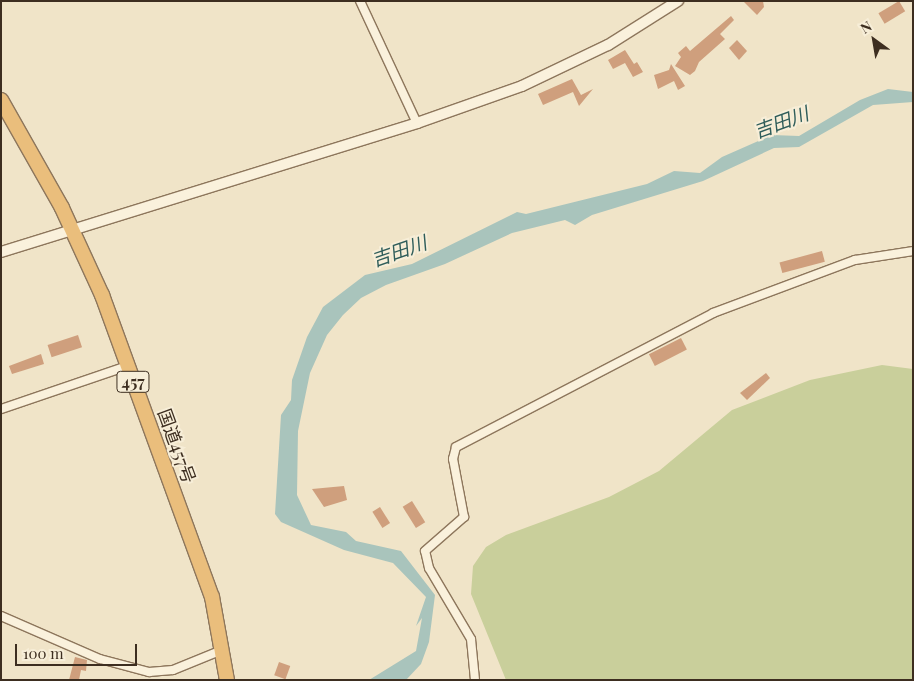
<!DOCTYPE html>
<meta charset="utf-8">
<style>
body{margin:0}
#map{position:relative;width:914px;height:681px;overflow:hidden;background:#f0e4c8;font-family:"Playfair Display","Noto Sans JP",serif}
div>[style]{position:absolute}
.green>*{inset:0;background:#c9cf9b}
.water>*{inset:0;background:#a9c4bc}
.building>*{inset:0;background:#cf9f7d;transform-origin:0 0}
.roads{filter:drop-shadow(1px 0 #8d765c) drop-shadow(-1px 0 #8d765c) drop-shadow(0 1px #8d765c) drop-shadow(0 -1px #8d765c)}
.minor>*{height:8px;margin:-4px;padding:0 4px;transform-origin:4px;border-radius:4px;background:#faf1dc}
.tertiary>*{height:10px;margin:-5px;padding:0 5px;transform-origin:5px;border-radius:5px;background:#faf1dc}
.trunk>*{height:14px;margin:-7px;padding:0 7px;transform-origin:7px;border-radius:7px;background:#eabe7c}
span{translate:-50% -50%;white-space:nowrap;text-align:center;line-height:1.15;-webkit-text-stroke:4px #f7eed8;paint-order:stroke}
.shield-label span{padding:1px 4px;background:#f7eed8;border:1px solid;border-radius:4px;-webkit-text-stroke-width:0}
.shield-label{font-size:16px;color:#3d2e20;font-weight:700}
.street-label{font-size:18px;color:#3d2e20}
.water-label{font-size:19px;color:#2f5d5a;font-style:italic}
.frame{position:absolute;inset:0;border:2px solid #3d2e20;pointer-events:none}
.north{position:absolute;left:849px;top:15px;width:50px;height:50px;-webkit-text-stroke:4px #f7eed8;paint-order:stroke;rotate:328deg;font-size:14px;font-weight:700;line-height:20px;text-align:center;color:#3d2e20}
.north::after{content:'';display:block;margin:auto;width:18px;height:22px;background:#3d2e20;clip-path:polygon(50% 0,100% 100%,50% 72%,0 100%)}
.scale{position:absolute;left:15px;top:644px;width:122px;height:22px;box-sizing:border-box;border:2px solid #3d2e20;border-top:0;padding-left:6px;font-size:15px;line-height:18px;white-space:nowrap;color:#3d2e20;-webkit-text-stroke:4px #f7eed8;paint-order:stroke}
</style>
<div id="map">
<div class="green">
<i style="clip-path:polygon(882px 365px,913px 369px,913px 680px,506px 680px,471px 594px,473px 566px,486px 547px,506px 535px,609px 497px,659px 471px,732px 410px,810px 380px)"></i>
</div>
<div class="water">
<i style="clip-path:polygon(888px 89px,913px 92px,913px 102px,873px 105px,799px 147px,774px 148px,703px 181px,592px 215px,575px 225px,565px 220px,512px 233px,445px 264px,386px 285px,361px 298px,343px 315px,327px 335px,310px 373px,298px 431px,297px 495px,311px 525px,346px 532px,356px 541px,401px 551px,435px 595px,429px 642px,421px 664px,406px 680px,369px 680px,416px 651px,422px 618px,416px 626px,426px 597px,393px 563px,344px 550px,281px 522px,275px 514px,281px 415px,291px 400px,292px 380px,307px 337px,323px 307px,365px 275px,412px 264px,517px 212px,526px 214px,647px 184px,674px 171px,700px 173px,722px 157px,772px 135px,799px 136px,860px 100px)"></i>
</div>
<div class="building">
<i style="clip-path:polygon(743px 1px,763px 1px,764px 7px,757px 15px)"></i>
<i style="left:899px;top:1px;width:12px;height:24px;rotate:59deg"></i>
<i style="clip-path:polygon(731px 16px,734px 20px,720px 34px,725px 39px,699px 62px,695px 71px,690px 75px,675px 66px,681px 57px,678px 53px,686px 46px,690px 51px)"></i>
<i style="clip-path:polygon(737px 40px,747px 51px,739px 60px,729px 48px)"></i>
<i style="clip-path:polygon(625px 50px,634px 64px,637px 62px,643px 72px,633px 77px,625px 63px,613px 69px,608px 60px)"></i>
<i style="clip-path:polygon(671px 64px,685px 86px,678px 90px,674px 81px,658px 89px,654px 75px,669px 70px)"></i>
<i style="clip-path:polygon(572px 79px,581px 95px,593px 89px,579px 106px,573px 92px,543px 105px,538px 94px)"></i>
<i style="left:822px;top:251px;width:11px;height:44px;rotate:75deg"></i>
<i style="left:78px;top:335px;width:13px;height:32px;rotate:72deg"></i>
<i style="left:681px;top:338px;width:13px;height:36px;rotate:63deg"></i>
<i style="clip-path:polygon(41px 354px,44px 364px,12px 374px,9px 366px)"></i>
<i style="clip-path:polygon(766px 373px,770px 378px,747px 400px,740px 393px)"></i>
<i style="clip-path:polygon(344px 486px,347px 500px,324px 507px,312px 489px)"></i>
<i style="left:412px;top:501px;width:25px;height:11px;rotate:58deg"></i>
<i style="left:380px;top:507px;width:19px;height:9px;rotate:58deg"></i>
<i style="clip-path:polygon(75px 657px,87px 660px,86px 671px,81px 670px,79px 680px,69px 680px)"></i>
<i style="left:279px;top:662px;width:12px;height:14px;rotate:20deg"></i>
</div>
<div class="roads">
<div class="minor">
<i style="left:360px;top:1px;width:135px;rotate:65deg"></i>
<i style="left:1px;top:409px;width:133px;rotate:-18.8deg"></i>
<i style="left:1px;top:616px;width:108px;rotate:23.5deg"></i>
<i style="left:100px;top:659px;width:51px;rotate:14.9deg"></i>
<i style="left:149px;top:672px;width:24px;rotate:-5deg"></i>
<i style="left:173px;top:670px;width:53px;rotate:-22.2deg"></i>
<i style="left:475px;top:680px;width:41px;rotate:-95.6deg"></i>
<i style="left:471px;top:639px;width:82px;rotate:-120.6deg"></i>
<i style="left:429px;top:568px;width:17px;rotate:-103deg"></i>
<i style="left:425px;top:551px;width:52px;rotate:-41.1deg"></i>
<i style="left:464px;top:517px;width:59px;rotate:-100.7deg"></i>
<i style="left:453px;top:459px;width:12px;rotate:-76deg"></i>
<i style="left:456px;top:447px;width:290px;rotate:-27.5deg"></i>
<i style="left:713px;top:313px;width:152px;rotate:-20.5deg"></i>
<i style="left:855px;top:260px;width:59px;rotate:-8.8deg"></i>
</div>
<div class="tertiary">
<i style="left:1px;top:252px;width:436px;rotate:-17.2deg"></i>
<i style="left:417px;top:123px;width:111px;rotate:-19.4deg"></i>
<i style="left:522px;top:86px;width:95px;rotate:-25.5deg"></i>
<i style="left:608px;top:45px;width:83px;rotate:-32.2deg"></i>
</div>
<div class="trunk">
<i style="left:1px;top:100px;width:124px;rotate:60.5deg"></i>
<i style="left:62px;top:208px;width:96px;rotate:65.3deg"></i>
<i style="left:102px;top:295px;width:321px;rotate:70deg"></i>
<i style="left:212px;top:597px;width:84px;rotate:79.8deg"></i>
</div>
</div>
<div class="shield-label">
<span style="left:133px;top:382px">457</span>
</div>
<div class="street-label">
<span style="left:177px;top:446px;rotate:70deg">国道457号</span>
</div>
<div class="water-label">
<span style="left:781px;top:122px;rotate:-20deg">吉田川</span>
<span style="left:399px;top:251px;rotate:-19deg">吉田川</span>
</div>
<div class="frame"></div>
<div class="north">N</div>
<div class="scale">100 m</div>
</div>
